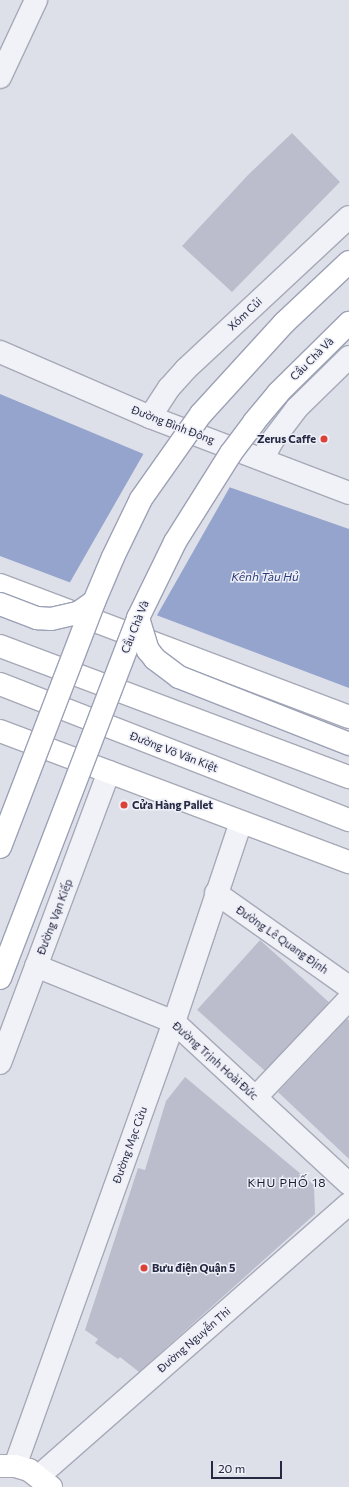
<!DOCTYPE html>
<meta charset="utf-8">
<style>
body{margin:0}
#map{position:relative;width:349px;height:1487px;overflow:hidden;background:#dee0e9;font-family:Commissioner,sans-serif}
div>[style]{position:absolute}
.water>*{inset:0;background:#95a4cd}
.pier>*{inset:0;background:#dee0e9}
.building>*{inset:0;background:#bbbdcd;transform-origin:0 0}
.roads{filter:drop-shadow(1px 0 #a6a9b7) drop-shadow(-1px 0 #a6a9b7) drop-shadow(0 1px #a6a9b7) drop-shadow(0 -1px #a6a9b7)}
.minor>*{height:22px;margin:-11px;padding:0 11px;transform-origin:11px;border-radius:11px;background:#f1f2f7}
.major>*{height:22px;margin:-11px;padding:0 11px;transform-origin:11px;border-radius:11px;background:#fff}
.highway>*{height:22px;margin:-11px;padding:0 11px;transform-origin:11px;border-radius:11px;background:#fff}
.bridges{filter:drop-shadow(1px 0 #9ca1b6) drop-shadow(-1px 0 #9ca1b6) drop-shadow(0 1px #9ca1b6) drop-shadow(0 -1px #9ca1b6)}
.major-bridge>*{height:22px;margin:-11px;padding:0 11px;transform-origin:11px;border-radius:11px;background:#fff}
.dots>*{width:11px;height:11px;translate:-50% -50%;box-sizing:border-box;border:2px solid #eeeff7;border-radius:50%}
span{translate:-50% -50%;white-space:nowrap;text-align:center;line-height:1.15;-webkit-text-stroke:3px #eeeff7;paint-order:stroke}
.street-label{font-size:11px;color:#252942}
.poi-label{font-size:11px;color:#252942;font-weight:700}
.right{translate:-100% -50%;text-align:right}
.left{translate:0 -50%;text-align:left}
.water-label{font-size:12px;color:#2b3d7a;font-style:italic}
.neighbourhood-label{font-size:12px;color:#181b32;letter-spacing:1px}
.scale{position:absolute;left:211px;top:1461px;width:71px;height:18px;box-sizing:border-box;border:2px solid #252942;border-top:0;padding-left:5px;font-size:12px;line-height:14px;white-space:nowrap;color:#252942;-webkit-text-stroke:3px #eeeff7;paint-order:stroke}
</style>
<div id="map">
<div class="water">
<i style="clip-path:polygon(0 394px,189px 473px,349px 529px,349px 688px,0 556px)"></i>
</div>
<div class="pier">
<i style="clip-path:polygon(144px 453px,231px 485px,156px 617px,69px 584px)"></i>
</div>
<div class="building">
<i style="clip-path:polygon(292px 133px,340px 182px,232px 292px,182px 246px,248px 175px)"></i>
<i style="left:260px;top:940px;width:93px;height:94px;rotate:42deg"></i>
<i style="clip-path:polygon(347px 1019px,349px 1020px,349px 1159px,278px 1092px)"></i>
<i style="clip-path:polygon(185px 1077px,314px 1185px,315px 1214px,139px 1372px,120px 1357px,118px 1359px,95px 1343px,98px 1339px,85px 1330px,138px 1168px,145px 1170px,166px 1101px)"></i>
</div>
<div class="roads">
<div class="minor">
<i style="left:0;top:77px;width:85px;rotate:-64.9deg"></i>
<i style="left:0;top:352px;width:163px;rotate:23.4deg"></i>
<i style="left:150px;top:417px;width:213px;rotate:20.9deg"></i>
<i style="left:150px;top:417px;width:35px;rotate:-57deg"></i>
<i style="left:169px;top:388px;width:25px;rotate:-48deg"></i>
<i style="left:186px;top:369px;width:223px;rotate:-43deg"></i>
<i style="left:263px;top:458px;width:19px;rotate:-62deg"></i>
<i style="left:272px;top:441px;width:41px;rotate:-52.9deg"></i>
<i style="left:297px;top:408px;width:73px;rotate:-44.4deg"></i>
<i style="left:216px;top:893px;width:163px;rotate:35.3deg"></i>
<i style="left:36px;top:966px;width:149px;rotate:22.1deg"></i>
<i style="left:174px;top:1022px;width:238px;rotate:42.8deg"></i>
<i style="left:0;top:1063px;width:311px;rotate:-69.5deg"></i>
<i style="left:256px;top:1097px;width:135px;rotate:-46.5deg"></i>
<i style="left:15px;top:1466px;width:472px;rotate:-70.3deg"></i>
<i style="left:174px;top:1022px;width:211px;rotate:-71.5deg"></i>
<i style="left:39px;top:1476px;width:412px;rotate:-41.3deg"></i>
</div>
<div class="major">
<i style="left:0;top:585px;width:373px;rotate:20.7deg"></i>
<i style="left:0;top:731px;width:373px;rotate:20.6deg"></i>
<i style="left:0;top:1466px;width:15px"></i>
<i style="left:15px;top:1466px;width:15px;rotate:16deg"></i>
<i style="left:29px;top:1470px;width:28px;rotate:38deg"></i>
</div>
<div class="highway">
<i style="left:0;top:646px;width:373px;rotate:20.6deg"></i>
<i style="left:0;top:684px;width:375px;rotate:21.3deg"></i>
</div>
</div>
<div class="bridges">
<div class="major-bridge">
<i style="left:0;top:604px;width:40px;rotate:21deg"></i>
<i style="left:37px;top:618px;width:14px;rotate:4deg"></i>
<i style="left:51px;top:619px;width:28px;rotate:-13deg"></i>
<i style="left:78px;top:613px;width:19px;rotate:-35deg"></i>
<i style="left:138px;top:618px;width:34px;rotate:73deg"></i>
<i style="left:148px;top:650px;width:11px;rotate:52deg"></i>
<i style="left:155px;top:659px;width:30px;rotate:37deg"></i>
<i style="left:179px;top:677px;width:183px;rotate:21.5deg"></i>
<i style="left:0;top:847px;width:262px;rotate:-69deg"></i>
<i style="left:94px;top:602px;width:49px;rotate:-67.1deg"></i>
<i style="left:113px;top:557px;width:64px;rotate:-64.2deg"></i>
<i style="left:141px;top:499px;width:104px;rotate:-54.8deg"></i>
<i style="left:201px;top:414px;width:123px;rotate:-47.6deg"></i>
<i style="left:284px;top:323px;width:89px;rotate:-43.2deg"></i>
<i style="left:0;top:978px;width:386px;rotate:-69deg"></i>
<i style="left:138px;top:618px;width:85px;rotate:-64deg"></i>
<i style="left:175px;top:542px;width:105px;rotate:-57.8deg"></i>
<i style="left:231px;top:453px;width:39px;rotate:-53deg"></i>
<i style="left:254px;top:422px;width:38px;rotate:-50deg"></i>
<i style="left:278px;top:393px;width:100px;rotate:-44.6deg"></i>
</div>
</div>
<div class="dots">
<i style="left:324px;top:439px;background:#dc4135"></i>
<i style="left:124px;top:805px;background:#dc4135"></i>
<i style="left:144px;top:1268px;background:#dc4135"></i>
</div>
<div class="street-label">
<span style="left:245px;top:314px;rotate:-43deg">Xóm Củi</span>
<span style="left:312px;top:359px;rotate:-45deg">Cầu Chà Và</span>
<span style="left:173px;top:425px;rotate:21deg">Đường Bình Đông</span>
<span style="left:135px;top:627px;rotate:-68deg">Cầu Chà Và</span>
<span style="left:174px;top:752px;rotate:21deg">Đường Võ Văn Kiệt</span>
<span style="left:55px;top:917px;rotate:-69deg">Đường Vạn Kiếp</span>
<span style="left:282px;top:940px;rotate:35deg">Đường Lê Quang Định</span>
<span style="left:215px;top:1061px;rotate:42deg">Đường Trịnh Hoài Đức</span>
<span style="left:130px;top:1145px;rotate:-70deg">Đường Mạc Cửu</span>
<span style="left:194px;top:1340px;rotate:-41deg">Đường Nguyễn Thi</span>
</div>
<div class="poi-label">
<span class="right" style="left:316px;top:439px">Zerus Caffe</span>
<span class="left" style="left:132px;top:805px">Cửa Hàng Pallet</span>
<span class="left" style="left:152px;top:1268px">Bưu điện Quận 5</span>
</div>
<div class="water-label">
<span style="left:265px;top:577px">Kênh Tàu Hủ</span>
</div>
<div class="neighbourhood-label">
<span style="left:287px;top:1183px">KHU PHỐ 18</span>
</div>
<div class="scale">20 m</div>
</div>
